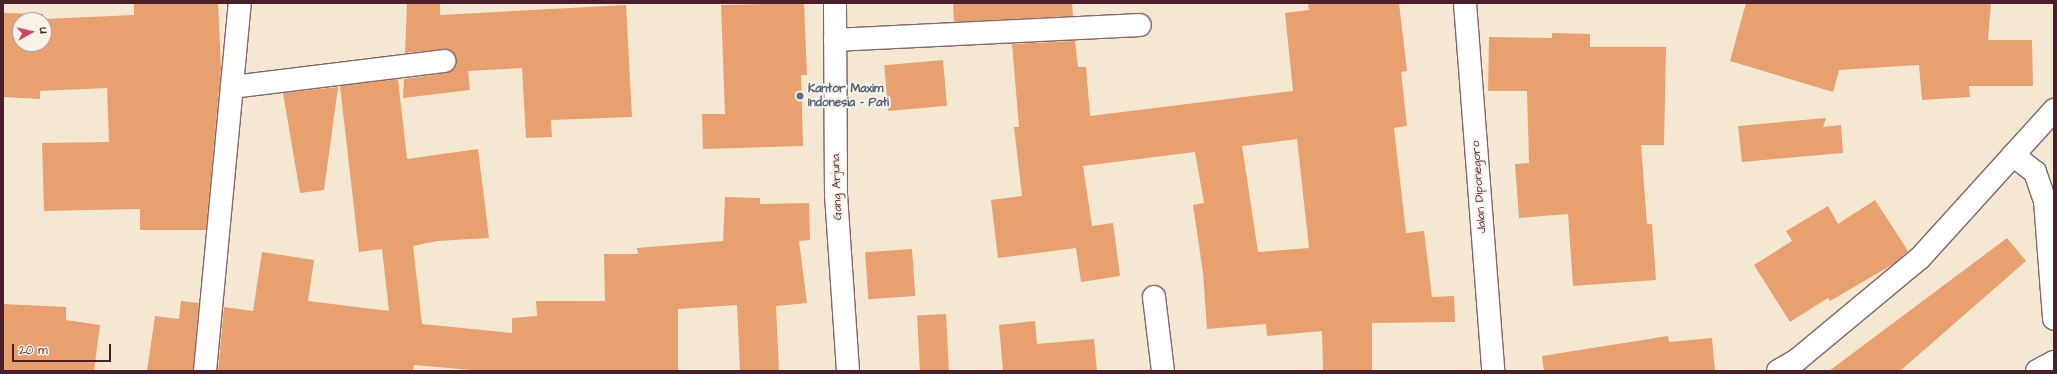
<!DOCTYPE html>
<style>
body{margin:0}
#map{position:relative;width:2057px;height:374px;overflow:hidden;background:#f5e8d3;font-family:"Architects Daughter",sans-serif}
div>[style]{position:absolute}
.building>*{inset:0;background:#e8a16e;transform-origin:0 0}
.roads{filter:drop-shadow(1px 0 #866566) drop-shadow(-1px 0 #866566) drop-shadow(0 1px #866566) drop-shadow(0 -1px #866566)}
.street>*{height:22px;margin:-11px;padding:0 11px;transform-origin:11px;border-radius:11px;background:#fff}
.primary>*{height:22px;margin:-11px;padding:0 11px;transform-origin:11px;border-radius:11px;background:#fff}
.dots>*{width:11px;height:11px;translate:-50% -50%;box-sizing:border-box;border:2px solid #f7f3e8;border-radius:50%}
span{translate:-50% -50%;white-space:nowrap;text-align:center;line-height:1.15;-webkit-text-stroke:4px #f7f3e8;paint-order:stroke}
.service-label{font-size:12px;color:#4e5e75;font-weight:700}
.left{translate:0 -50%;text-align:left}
.street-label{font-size:12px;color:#4a1f2b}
.frame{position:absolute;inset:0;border:4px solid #4a1f2b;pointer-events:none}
.north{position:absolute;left:12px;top:12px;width:40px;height:40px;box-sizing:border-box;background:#f7f3e8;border:1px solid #b29e9c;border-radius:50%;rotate:82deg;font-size:11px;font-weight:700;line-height:16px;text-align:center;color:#4a1f2b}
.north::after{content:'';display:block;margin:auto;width:14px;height:18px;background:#d1495b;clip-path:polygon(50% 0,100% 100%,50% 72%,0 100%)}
.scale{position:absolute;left:12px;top:344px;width:99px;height:18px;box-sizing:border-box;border:2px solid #4a1f2b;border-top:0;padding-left:5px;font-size:12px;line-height:14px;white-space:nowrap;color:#4a1f2b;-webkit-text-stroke:3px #f7f3e8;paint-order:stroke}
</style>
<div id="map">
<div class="building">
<i style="clip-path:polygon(evenodd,134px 3px,218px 3px,221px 69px,206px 230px,140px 230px,140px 209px,44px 211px,42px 143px,109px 142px,107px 88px,40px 91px,40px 99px,3px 97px,3px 13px,43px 14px,43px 19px,134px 15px,134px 3px,20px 20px,44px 20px,44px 44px,20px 44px,20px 20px)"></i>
<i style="clip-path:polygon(407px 3px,440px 3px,440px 15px,626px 5px,632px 117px,551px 120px,552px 137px,526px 138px,522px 68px,468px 71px,470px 90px,403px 98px,404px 79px,446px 73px,455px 66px,456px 60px,454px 53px,443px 49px,405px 53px)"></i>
<i style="clip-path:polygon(804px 3px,807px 75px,801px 75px,803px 146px,703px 149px,702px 114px,725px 114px,721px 5px)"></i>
<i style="clip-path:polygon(953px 3px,1072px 3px,1073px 16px,954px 22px)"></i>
<i style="clip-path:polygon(evenodd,1308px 3px,1399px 3px,1407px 71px,1401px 72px,1407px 126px,1394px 128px,1406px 233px,1424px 231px,1432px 297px,1454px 296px,1455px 322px,1372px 323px,1372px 371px,1323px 371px,1322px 331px,1267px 336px,1266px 324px,1207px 329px,1203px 273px,1193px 205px,1204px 203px,1195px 152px,1083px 166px,1092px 226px,1113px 223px,1120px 276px,1081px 282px,1076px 248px,998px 258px,991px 200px,1022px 196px,1014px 127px,1019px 127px,1012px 44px,1075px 41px,1078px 67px,1086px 67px,1090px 116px,1293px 91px,1285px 13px,1309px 10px,1308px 3px,1297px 139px,1309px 248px,1258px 252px,1242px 146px,1297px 139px)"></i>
<i style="clip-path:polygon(1746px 3px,1991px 3px,1988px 40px,2032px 40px,2033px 86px,1969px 86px,1970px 97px,1922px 100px,1919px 65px,1839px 70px,1833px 92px,1730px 61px)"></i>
<i style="clip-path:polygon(1552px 33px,1590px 34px,1590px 47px,1666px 47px,1664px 145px,1641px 145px,1647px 224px,1652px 224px,1656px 280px,1573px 286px,1568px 214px,1519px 218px,1515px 164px,1529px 163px,1527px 91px,1488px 91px,1489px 37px,1552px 38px)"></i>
<i style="left:943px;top:60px;width:46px;height:59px;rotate:85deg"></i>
<i style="clip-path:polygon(398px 79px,407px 159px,478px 149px,489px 238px,437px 241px,413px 246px,422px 324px,512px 333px,512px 318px,537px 316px,536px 301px,605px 301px,604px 254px,638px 254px,637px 248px,723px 241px,725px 197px,760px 198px,760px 204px,809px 203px,810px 240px,799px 241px,807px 303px,776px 306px,779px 371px,740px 371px,737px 305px,678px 309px,678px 371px,482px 371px,414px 365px,413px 371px,218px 371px,224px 307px,253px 311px,262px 252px,314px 260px,308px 301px,389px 311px,382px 249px,359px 252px,340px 86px)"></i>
<i style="clip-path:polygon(338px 87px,324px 190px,300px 193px,283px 93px)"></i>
<i style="clip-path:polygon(1826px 118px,1823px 127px,1841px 125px,1843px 153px,1742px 162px,1738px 126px)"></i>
<i style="clip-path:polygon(1875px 200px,1908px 251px,1895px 263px,1830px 301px,1828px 298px,1790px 322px,1754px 265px,1792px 241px,1786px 231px,1828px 206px,1838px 224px)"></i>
<i style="clip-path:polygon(2007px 238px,2026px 261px,1900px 371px,1829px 371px)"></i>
<i style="left:912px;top:249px;width:47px;height:47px;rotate:86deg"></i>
<i style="clip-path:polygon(181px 301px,199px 303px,193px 371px,147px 371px,155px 316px,179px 319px)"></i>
<i style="clip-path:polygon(3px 304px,66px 307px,66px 320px,100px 325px,94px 371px,3px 371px)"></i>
<i style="left:946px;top:314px;width:57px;height:29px;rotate:87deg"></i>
<i style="clip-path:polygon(1035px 321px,1037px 344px,1094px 339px,1097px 371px,1003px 371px,999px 325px)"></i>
<i style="clip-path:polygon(1668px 336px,1669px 342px,1712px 338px,1715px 371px,1544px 371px,1542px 356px)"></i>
</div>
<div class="roads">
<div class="street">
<i style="left:835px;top:3px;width:192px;rotate:89.7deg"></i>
<i style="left:836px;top:195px;width:176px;rotate:86.1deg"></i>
<i style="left:835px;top:40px;width:305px;rotate:-2.8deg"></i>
<i style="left:232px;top:87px;width:214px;rotate:-7deg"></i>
<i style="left:2013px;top:155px;width:28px;rotate:38deg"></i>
<i style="left:2035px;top:172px;width:31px;rotate:71deg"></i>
<i style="left:2045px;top:201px;width:118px;rotate:85.6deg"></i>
<i style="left:1154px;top:297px;width:75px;rotate:83.1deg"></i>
<i style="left:205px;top:371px;width:370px;rotate:-84.6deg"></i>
<i style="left:1778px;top:371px;width:22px;rotate:-30deg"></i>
<i style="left:1797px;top:360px;width:160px;rotate:-39.7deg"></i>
<i style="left:1920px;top:258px;width:200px;rotate:-47.8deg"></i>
<i style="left:2037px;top:371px;width:19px;rotate:-28deg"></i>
</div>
<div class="primary">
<i style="left:1465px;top:3px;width:369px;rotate:85.6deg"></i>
</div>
</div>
<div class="dots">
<i style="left:800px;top:96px;background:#5c6f8a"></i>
</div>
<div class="service-label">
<span class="left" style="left:808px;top:96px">Kantor Maxim<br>Indonesia - Pati</span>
</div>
<div class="street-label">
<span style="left:837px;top:187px;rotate:-92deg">Gang Arjuna</span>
<span style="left:1479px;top:187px;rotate:-94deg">Jalan Diponegoro</span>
</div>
<div class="frame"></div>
<div class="north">U</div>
<div class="scale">20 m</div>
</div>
